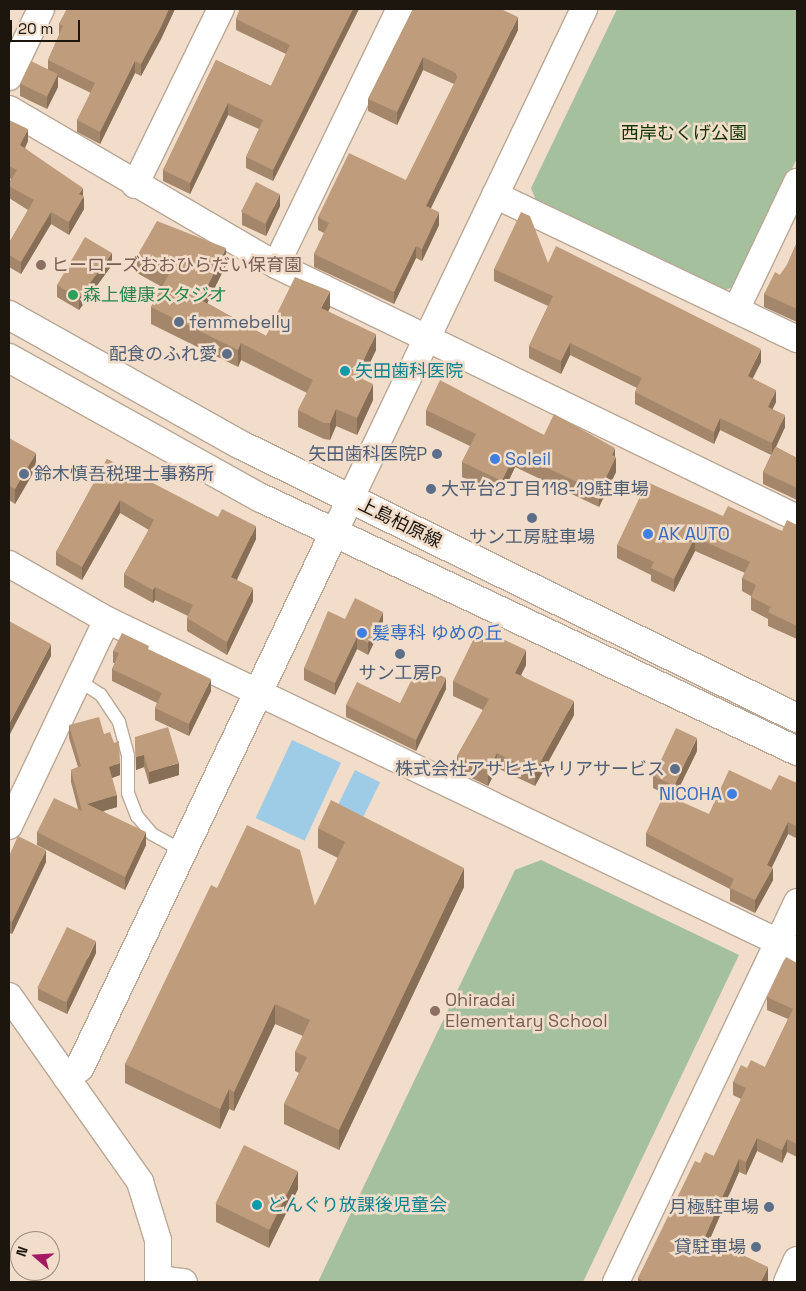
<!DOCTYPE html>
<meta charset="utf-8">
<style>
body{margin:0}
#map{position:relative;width:806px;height:1291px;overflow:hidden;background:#f1ddca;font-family:"Space Grotesk","Noto Sans JP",sans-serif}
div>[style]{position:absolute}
.green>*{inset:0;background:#a5c09d}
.water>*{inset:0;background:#9ecce7;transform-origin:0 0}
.roads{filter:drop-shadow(1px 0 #baa795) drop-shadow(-1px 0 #baa795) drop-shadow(0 1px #baa795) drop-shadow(0 -1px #baa795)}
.lane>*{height:12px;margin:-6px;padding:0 6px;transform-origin:6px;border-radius:6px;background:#fff}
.street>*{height:26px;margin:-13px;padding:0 13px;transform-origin:13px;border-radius:13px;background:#fff}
.secondary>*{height:28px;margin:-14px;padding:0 14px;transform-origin:14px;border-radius:14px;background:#fff}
.wall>*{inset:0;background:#a4876b}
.shaded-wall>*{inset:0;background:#866e57}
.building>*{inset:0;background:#bf9d7c;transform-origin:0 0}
.dots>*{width:14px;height:14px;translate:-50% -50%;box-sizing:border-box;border:2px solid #f1ddca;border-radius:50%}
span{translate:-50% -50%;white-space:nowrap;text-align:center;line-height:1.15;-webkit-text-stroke:5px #f1ddca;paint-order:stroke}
.park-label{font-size:18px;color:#113803}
.education-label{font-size:18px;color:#785e54}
.left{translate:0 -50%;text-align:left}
.leisure-label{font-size:18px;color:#27864d}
.service-label{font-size:18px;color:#4e5e75}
.right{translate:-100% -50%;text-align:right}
.culture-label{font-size:18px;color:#0d838f}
.shop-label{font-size:18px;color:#366cbe}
.street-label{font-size:18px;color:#1d160f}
.frame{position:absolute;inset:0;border:10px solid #1d160f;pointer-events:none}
.north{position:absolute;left:10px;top:1231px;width:50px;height:50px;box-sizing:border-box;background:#f1ddca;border:1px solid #9c8d7f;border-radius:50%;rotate:289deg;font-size:14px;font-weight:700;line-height:20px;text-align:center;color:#1d160f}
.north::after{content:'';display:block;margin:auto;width:18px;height:22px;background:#a31a63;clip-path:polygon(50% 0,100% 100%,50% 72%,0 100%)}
.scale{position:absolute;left:10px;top:20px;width:70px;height:22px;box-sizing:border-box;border:2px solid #1d160f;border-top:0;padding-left:6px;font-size:15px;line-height:18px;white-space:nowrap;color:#1d160f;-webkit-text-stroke:4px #f1ddca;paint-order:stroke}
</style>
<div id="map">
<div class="green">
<i style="clip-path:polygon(617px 9px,797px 9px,797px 158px,736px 286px,722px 291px,537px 203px,531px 188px)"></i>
<i style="clip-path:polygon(541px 860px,739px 955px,583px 1282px,318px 1282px,515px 870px)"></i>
</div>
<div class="water">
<i style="left:292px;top:740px;width:54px;height:86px;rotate:25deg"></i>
<i style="left:355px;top:770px;width:28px;height:41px;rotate:26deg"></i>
</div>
<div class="roads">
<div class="lane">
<i style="left:78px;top:680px;width:27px;rotate:33deg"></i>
<i style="left:101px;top:695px;width:32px;rotate:56deg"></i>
<i style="left:119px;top:722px;width:35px;rotate:75deg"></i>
<i style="left:128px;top:756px;width:37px;rotate:90deg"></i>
<i style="left:128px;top:793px;width:25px;rotate:69deg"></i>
<i style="left:137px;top:816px;width:23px;rotate:50deg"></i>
<i style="left:152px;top:834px;width:35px;rotate:29deg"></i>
</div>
<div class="street">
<i style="left:9px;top:77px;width:75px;rotate:-64.8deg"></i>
<i style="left:9px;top:109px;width:309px;rotate:30.3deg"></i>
<i style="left:276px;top:265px;width:579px;rotate:25.9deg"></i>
<i style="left:135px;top:185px;width:196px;rotate:-64deg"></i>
<i style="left:495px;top:195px;width:335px;rotate:25.5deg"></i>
<i style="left:276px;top:265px;width:284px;rotate:-64.2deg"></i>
<i style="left:736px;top:310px;width:142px;rotate:-64.5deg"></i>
<i style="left:334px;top:533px;width:581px;rotate:-64.49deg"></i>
<i style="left:9px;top:564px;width:113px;rotate:29.7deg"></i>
<i style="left:107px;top:620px;width:765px;rotate:25.63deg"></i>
<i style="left:9px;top:826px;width:228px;rotate:-64.6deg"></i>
<i style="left:9px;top:996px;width:228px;rotate:54.8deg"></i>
<i style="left:140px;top:1182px;width:61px;rotate:72.8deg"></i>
<i style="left:158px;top:1240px;width:42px;rotate:90deg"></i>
<i style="left:158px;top:1279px;width:26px;rotate:7deg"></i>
<i style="left:616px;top:1282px;width:421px;rotate:-64.5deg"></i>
<i style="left:787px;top:1282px;width:24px;rotate:-66deg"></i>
</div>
<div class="secondary">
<i style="left:9px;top:315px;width:264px;rotate:29.3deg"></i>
<i style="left:239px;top:444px;width:622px;rotate:26.15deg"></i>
<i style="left:9px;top:358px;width:288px;rotate:29.1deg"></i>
<i style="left:261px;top:498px;width:593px;rotate:25.27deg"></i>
<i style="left:67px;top:1077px;width:16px;rotate:-38deg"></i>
<i style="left:80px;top:1067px;width:591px;rotate:-64.56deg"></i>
</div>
</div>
<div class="wall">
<i style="clip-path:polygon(67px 9px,175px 9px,161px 39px,141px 76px,135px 73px,100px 144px,77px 132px,77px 120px,91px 93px,58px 77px,58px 87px,47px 109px,20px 96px,20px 84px,48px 69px,48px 60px,59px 35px,59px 24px)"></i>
<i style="clip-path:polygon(240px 9px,359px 9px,273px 181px,246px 168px,246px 157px,259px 129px,228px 115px,190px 194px,163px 181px,163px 170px,216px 60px,271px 86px,286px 54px,236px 30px,236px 19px)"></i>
<i style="clip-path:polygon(413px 9px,518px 30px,431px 208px,439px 225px,422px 261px,416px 258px,394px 304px,314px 267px,314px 254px,324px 233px,318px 230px,318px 217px,406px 180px,454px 84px,423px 70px,397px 125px,368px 111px,368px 99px)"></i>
<i style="clip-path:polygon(9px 120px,28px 141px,25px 148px,83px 196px,84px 209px,69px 235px,51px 224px,21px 274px,9px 267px,9px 243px,28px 210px,9px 198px,9px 184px,11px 179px,9px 178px)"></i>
<i style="clip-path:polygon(280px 206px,266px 236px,242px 225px,242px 212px)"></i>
<i style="clip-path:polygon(797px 242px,797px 322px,764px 307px,764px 294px,780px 275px,787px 265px)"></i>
<i style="clip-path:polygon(137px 256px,226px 265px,207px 303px,266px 336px,330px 308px,328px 311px,376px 350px,362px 379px,373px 400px,357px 435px,336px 426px,330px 440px,324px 439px,298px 427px,298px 410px,307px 393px,241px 360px,238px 367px,151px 324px,151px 307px,162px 287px,137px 273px)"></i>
<i style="clip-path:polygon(548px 263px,761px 362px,752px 379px,776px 402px,772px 409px,785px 427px,776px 447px,797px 458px,797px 500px,763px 484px,763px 472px,771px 455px,720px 430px,714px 444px,635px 404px,635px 392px,637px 388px,570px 355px,561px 374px,529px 358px,529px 346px,548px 306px,494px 281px,494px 269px)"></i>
<i style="clip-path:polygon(112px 265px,79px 310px,57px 297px,57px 285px)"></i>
<i style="clip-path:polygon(426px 410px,544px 435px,615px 457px,616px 472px,599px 507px,515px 467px,502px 495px,462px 477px,462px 462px,470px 446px,426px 425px)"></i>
<i style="clip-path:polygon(9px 438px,36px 468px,15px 504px,9px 500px)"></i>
<i style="clip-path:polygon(107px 459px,256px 539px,237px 580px,253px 601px,227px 655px,187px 631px,187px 618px,188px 616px,155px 600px,153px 603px,124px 587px,124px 574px,149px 530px,120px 513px,82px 580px,56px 565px,56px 552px)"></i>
<i style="clip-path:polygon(723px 516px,782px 531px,797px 525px,797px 639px,768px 626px,768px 619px,751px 610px,751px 596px,742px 591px,742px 578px,745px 573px,695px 551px,674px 592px,651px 581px,651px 575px,617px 558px,617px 545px)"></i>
<i style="clip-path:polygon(345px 619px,383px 624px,368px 655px,357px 649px,335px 695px,304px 680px,304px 668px)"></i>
<i style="clip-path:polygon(149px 650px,211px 691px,189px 736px,155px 720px,155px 708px,157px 703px,112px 681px,112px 669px,115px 663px,113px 663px,113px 651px)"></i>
<i style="clip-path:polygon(526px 665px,521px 675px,574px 715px,535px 786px,497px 768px,488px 786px,457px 771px,457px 756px,483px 710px,453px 696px,453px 681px)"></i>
<i style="clip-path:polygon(446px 689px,416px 751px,346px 717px,346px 705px,400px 703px)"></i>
<i style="clip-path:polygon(69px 725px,104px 734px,120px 775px,112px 778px,117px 807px,103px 811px,146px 845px,125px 890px,37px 845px,37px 832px,78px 809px,71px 782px,71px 770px,78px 767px,69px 738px)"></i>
<i style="clip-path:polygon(135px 737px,179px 775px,149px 784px,144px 767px,136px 770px)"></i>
<i style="clip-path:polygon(697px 751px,674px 798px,653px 788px,653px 776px)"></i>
<i style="clip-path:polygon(797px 783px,796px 838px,788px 834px,772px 867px,773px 880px,755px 913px,730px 901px,730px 889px,646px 846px,646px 833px,709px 814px,771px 790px)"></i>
<i style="clip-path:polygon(318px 828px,464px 887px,339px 1150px,284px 1124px,284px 1104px,299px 1073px,295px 1071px,295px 1052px,303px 1036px,275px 1024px,234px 1111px,229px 1109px,220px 1129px,125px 1083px,125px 1064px,217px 888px,315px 906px,338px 858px,318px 848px)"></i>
<i style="clip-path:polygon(9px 856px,46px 862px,12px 934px,9px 933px)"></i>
<i style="clip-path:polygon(96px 953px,67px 1014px,38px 1000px,38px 988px)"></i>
<i style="clip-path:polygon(797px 963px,797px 1157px,787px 1152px,782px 1163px,757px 1151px,746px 1175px,739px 1172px,710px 1239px,768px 1280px,767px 1282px,638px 1282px,638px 1278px,700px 1163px,714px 1156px,741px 1099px,733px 1095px,733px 1082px,747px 1068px,765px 1067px,788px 1019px,767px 1010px,767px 997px)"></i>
<i style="clip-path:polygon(298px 1189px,269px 1248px,216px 1222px,216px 1204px)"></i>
</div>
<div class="shaded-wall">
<i style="clip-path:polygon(169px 9px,175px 9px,161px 39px,141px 76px,141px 64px)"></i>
<i style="clip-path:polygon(353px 9px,359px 9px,273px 181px,273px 170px)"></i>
<i style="clip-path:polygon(518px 17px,518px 30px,426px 218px,426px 206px)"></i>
<i style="clip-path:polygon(423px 57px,423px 70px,397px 125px,397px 112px)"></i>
<i style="clip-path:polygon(135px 61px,135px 73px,100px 144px,100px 132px)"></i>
<i style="clip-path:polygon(58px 74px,58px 87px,47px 109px,47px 97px)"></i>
<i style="clip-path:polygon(228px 103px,228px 115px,190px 194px,190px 183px)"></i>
<i style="clip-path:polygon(28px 129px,28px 141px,20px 157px,20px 145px)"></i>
<i style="clip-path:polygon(83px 188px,83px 199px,84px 196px,84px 209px,69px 235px,69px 222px,79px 194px)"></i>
<i style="clip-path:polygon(280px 194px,280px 206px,266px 236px,266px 224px)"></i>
<i style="clip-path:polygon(51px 212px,51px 224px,21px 274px,21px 262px)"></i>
<i style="clip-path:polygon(439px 212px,439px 225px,422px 261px,422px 249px)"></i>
<i style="clip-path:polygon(416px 246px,416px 258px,394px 304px,394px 292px)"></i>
<i style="clip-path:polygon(226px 248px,226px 265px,201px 316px,201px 300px)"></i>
<i style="clip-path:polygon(112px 253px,112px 265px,79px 310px,79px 298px)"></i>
<i style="clip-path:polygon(330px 291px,330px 308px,321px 324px,321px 308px)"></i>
<i style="clip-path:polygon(376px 334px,376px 350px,356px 392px,356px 376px)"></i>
<i style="clip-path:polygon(241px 343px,241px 360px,238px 367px,238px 350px)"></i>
<i style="clip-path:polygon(570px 343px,570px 355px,561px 374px,561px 361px)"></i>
<i style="clip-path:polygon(761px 349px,761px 362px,748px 388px,748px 376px)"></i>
<i style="clip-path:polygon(373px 384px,373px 400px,357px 435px,357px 418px)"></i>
<i style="clip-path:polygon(776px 390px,776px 402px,768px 419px,768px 407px)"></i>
<i style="clip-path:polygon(336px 409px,336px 426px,330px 440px,330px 423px)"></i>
<i style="clip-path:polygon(785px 415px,785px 427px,772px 455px,772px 443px)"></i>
<i style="clip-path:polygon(720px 418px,720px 430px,714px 444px,714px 432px)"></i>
<i style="clip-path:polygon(615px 448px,615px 459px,616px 457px,616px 472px,599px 507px,599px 492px,612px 455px)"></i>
<i style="clip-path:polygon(36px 453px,36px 468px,15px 504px,15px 489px)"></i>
<i style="clip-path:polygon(515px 453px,515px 467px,502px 495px,502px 481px)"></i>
<i style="clip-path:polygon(120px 500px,120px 513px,82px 580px,82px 567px)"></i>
<i style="clip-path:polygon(256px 526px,256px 539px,231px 591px,231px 577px)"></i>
<i style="clip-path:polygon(695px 537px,695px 551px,674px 592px,674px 579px)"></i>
<i style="clip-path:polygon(155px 587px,155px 600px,153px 603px,153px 590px)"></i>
<i style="clip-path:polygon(253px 588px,253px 601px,227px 655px,227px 642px)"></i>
<i style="clip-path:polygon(383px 612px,383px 624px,368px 655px,368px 643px)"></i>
<i style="clip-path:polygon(357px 637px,357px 649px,335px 695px,335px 683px)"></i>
<i style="clip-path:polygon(51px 644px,51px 656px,9px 736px,9px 724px)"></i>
<i style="clip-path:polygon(526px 650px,526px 665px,515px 687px,515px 673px)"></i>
<i style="clip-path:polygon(446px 678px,446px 689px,416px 751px,416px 740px)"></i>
<i style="clip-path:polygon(211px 679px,211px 691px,189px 736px,189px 724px)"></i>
<i style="clip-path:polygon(574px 701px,574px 715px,535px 786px,535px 772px)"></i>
<i style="clip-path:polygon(697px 738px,697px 751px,674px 798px,674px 786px)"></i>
<i style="clip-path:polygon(497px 753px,497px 768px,488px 786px,488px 771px)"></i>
<i style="clip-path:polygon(144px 755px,144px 767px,136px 770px,136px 757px)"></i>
<i style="clip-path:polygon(120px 763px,120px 775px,109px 779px,109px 767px)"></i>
<i style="clip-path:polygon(179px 763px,179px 775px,149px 784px,149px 772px)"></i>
<i style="clip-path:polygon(117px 795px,117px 807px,87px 816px,87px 804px)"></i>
<i style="clip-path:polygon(788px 822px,788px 834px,767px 877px,767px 865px)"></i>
<i style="clip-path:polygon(797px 822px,797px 835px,796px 838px,796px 826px)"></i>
<i style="clip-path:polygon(146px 832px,146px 845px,125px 890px,125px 877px)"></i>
<i style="clip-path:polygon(46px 850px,46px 862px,12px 934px,12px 922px)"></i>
<i style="clip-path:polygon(464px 868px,464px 887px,339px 1150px,339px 1130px)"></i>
<i style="clip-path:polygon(773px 868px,773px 880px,755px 913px,755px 900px)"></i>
<i style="clip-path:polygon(96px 941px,96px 953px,67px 1014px,67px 1002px)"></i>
<i style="clip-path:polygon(275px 1004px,275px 1024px,234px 1111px,234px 1092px)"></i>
<i style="clip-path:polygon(229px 1089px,229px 1109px,220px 1129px,220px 1109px)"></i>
<i style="clip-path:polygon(757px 1138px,757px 1151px,746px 1175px,746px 1162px)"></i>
<i style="clip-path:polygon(787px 1139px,787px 1152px,782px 1163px,782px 1150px)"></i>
<i style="clip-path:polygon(739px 1159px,739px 1172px,705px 1250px,705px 1237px)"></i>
<i style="clip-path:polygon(298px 1171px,298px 1189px,269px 1248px,269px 1230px)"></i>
<i style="clip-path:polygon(768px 1267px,768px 1280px,767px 1282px,761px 1282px)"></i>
</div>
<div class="building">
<i style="clip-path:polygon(67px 9px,169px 9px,161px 27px,141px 64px,135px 61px,100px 132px,77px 120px,95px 83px,48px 60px,63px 26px,59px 24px)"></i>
<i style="clip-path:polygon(240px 9px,353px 9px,273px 170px,246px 157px,263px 120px,228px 103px,190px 183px,163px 170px,216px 60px,271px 86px,290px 45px,236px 19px)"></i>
<i style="clip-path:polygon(413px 9px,501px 9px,518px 17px,426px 206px,439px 212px,422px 249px,416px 246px,394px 292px,314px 254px,329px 223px,318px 217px,349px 153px,406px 180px,457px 78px,456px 73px,423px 57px,397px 112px,368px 99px)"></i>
<i style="left:31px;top:61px;width:30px;height:25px;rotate:26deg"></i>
<i style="clip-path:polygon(9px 120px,28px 129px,20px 145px,83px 188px,79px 194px,84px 196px,69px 222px,51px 212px,21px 262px,9px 255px,9px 243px,34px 200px,9px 186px,9px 184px,17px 170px,9px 166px)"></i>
<i style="left:256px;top:182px;width:27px;height:33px;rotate:27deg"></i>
<i style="clip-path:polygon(521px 212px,530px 216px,548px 263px,556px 246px,761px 349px,748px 376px,776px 390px,768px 407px,785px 415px,772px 443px,720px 418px,714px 432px,635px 392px,642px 378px,570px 343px,561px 361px,529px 346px,553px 296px,494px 269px)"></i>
<i style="clip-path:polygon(157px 221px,226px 248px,201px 300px,266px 336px,295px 277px,330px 291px,321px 308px,376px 334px,356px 376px,373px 384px,357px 418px,336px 409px,330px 423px,324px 423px,298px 410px,313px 380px,241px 343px,238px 350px,151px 307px,169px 274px,137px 256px)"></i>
<i style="clip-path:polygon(85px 237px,112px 253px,79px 298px,57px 285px)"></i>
<i style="clip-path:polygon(797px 242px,797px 309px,764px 294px,775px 272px,780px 275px,787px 265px)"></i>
<i style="clip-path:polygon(440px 380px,544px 435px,554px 414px,615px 448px,612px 455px,616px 457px,599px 492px,515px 453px,502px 481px,462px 462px,476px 434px,426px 410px)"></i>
<i style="clip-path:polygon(9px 438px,36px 453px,15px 489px,9px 485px)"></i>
<i style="clip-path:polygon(775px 447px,797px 458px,797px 488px,763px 472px)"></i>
<i style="clip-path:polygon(107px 459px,218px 517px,222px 509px,256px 526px,231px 577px,253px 588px,227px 642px,187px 618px,193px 605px,155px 587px,153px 590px,124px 574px,154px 520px,120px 500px,82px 567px,56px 552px)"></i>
<i style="clip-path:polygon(647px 482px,723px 516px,728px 506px,782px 531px,787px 520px,797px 525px,797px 626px,768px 612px,771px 607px,751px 597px,756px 585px,742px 578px,750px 562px,695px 537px,674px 579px,651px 568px,654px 562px,617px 545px)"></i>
<i style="clip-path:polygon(355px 598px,383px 612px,368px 643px,357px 637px,335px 683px,304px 668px,328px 611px,345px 619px)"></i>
<i style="clip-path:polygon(9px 621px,51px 644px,9px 724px)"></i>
<i style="clip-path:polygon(479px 628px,526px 650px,515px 673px,574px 701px,535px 772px,497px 753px,488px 771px,457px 756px,489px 699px,453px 681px)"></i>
<i style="clip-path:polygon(122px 633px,149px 646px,148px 649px,211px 679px,189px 724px,155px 708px,162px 693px,112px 669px,119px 653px,113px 651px)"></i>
<i style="clip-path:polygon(419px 665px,446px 678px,416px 740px,346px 705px,357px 682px,400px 703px)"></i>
<i style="clip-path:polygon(99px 717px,104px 734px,110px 732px,114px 743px,119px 741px,120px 763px,109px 767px,117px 795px,87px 804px,146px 832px,125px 877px,37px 832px,54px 798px,82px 811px,71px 770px,81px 766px,69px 725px)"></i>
<i style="clip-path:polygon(168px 727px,179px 763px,149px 772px,144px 755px,136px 757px,135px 737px)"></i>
<i style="left:676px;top:728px;width:23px;height:53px;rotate:25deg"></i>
<i style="clip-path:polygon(729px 770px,771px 790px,779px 775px,797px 783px,797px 822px,796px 826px,788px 822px,767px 865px,773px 868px,755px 900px,730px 888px,734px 879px,646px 833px,664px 794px,709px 814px)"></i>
<i style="clip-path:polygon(331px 800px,464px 868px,339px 1130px,284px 1104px,307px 1057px,295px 1052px,310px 1020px,275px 1004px,234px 1092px,229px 1089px,220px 1109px,125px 1064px,211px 885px,217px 888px,247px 825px,300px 850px,315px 906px,345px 842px,318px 828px)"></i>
<i style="clip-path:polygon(18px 836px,46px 850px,12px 922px,9px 920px,9px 856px)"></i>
<i style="left:67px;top:927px;width:32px;height:68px;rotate:26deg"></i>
<i style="clip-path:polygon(786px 957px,797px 963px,797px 1144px,787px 1139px,782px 1150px,757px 1138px,746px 1162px,739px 1159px,705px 1237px,768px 1267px,761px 1282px,641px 1282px,642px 1280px,638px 1278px,695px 1161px,700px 1163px,705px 1152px,714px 1156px,746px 1088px,733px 1082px,741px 1065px,747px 1068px,751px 1060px,765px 1067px,793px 1009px,767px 997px)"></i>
<i style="left:244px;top:1145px;width:60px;height:65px;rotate:26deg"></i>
</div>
<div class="dots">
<i style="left:41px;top:265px;background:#8d6e63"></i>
<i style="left:73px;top:295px;background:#2e9e5b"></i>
<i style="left:179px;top:322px;background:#5c6f8a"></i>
<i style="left:227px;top:354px;background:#5c6f8a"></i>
<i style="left:345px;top:371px;background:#0f9aa8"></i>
<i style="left:437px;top:454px;background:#5c6f8a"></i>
<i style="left:495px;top:459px;background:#3f7fe0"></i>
<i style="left:24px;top:474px;background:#5c6f8a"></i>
<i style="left:431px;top:489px;background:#5c6f8a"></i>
<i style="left:532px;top:518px;background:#5c6f8a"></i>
<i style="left:648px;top:534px;background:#3f7fe0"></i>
<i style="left:362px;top:633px;background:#3f7fe0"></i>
<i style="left:400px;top:654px;background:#5c6f8a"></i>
<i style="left:675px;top:769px;background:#5c6f8a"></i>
<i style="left:732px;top:794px;background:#3f7fe0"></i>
<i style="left:435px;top:1011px;background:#8d6e63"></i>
<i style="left:257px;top:1205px;background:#0f9aa8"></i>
<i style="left:769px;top:1207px;background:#5c6f8a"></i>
<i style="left:756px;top:1247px;background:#5c6f8a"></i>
</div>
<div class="park-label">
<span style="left:684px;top:133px">西岸むくげ公園</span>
</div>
<div class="education-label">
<span class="left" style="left:51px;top:265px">ヒーローズおおひらだい保育園</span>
<span class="left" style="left:445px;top:1011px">Ohiradai<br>Elementary School</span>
</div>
<div class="leisure-label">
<span class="left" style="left:83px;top:295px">森上健康スタジオ</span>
</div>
<div class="service-label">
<span class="left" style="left:189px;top:322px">femmebelly</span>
<span class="right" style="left:217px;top:354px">配食のふれ愛</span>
<span class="right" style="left:427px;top:454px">矢田歯科医院P</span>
<span class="left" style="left:34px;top:474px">鈴木慎吾税理士事務所</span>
<span class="left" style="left:441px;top:489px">大平台2丁目118-19駐車場</span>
<span style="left:532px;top:537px">サン工房駐車場</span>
<span style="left:400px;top:673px">サン工房P</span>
<span class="right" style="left:665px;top:769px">株式会社アサヒキャリアサービス</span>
<span class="right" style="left:759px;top:1207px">月極駐車場</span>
<span class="right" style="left:746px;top:1247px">貸駐車場</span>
</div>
<div class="culture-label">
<span class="left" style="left:355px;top:371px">矢田歯科医院</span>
<span class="left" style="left:267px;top:1205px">どんぐり放課後児童会</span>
</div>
<div class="shop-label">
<span class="left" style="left:505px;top:459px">Soleil</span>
<span class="left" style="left:658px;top:534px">AK AUTO</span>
<span class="left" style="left:372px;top:633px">髪専科 ゆめの丘</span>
<span class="right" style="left:722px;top:794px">NICOHA</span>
</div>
<div class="street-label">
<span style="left:400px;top:523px;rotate:26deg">上島柏原線</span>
</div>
<div class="frame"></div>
<div class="north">N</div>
<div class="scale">20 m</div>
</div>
